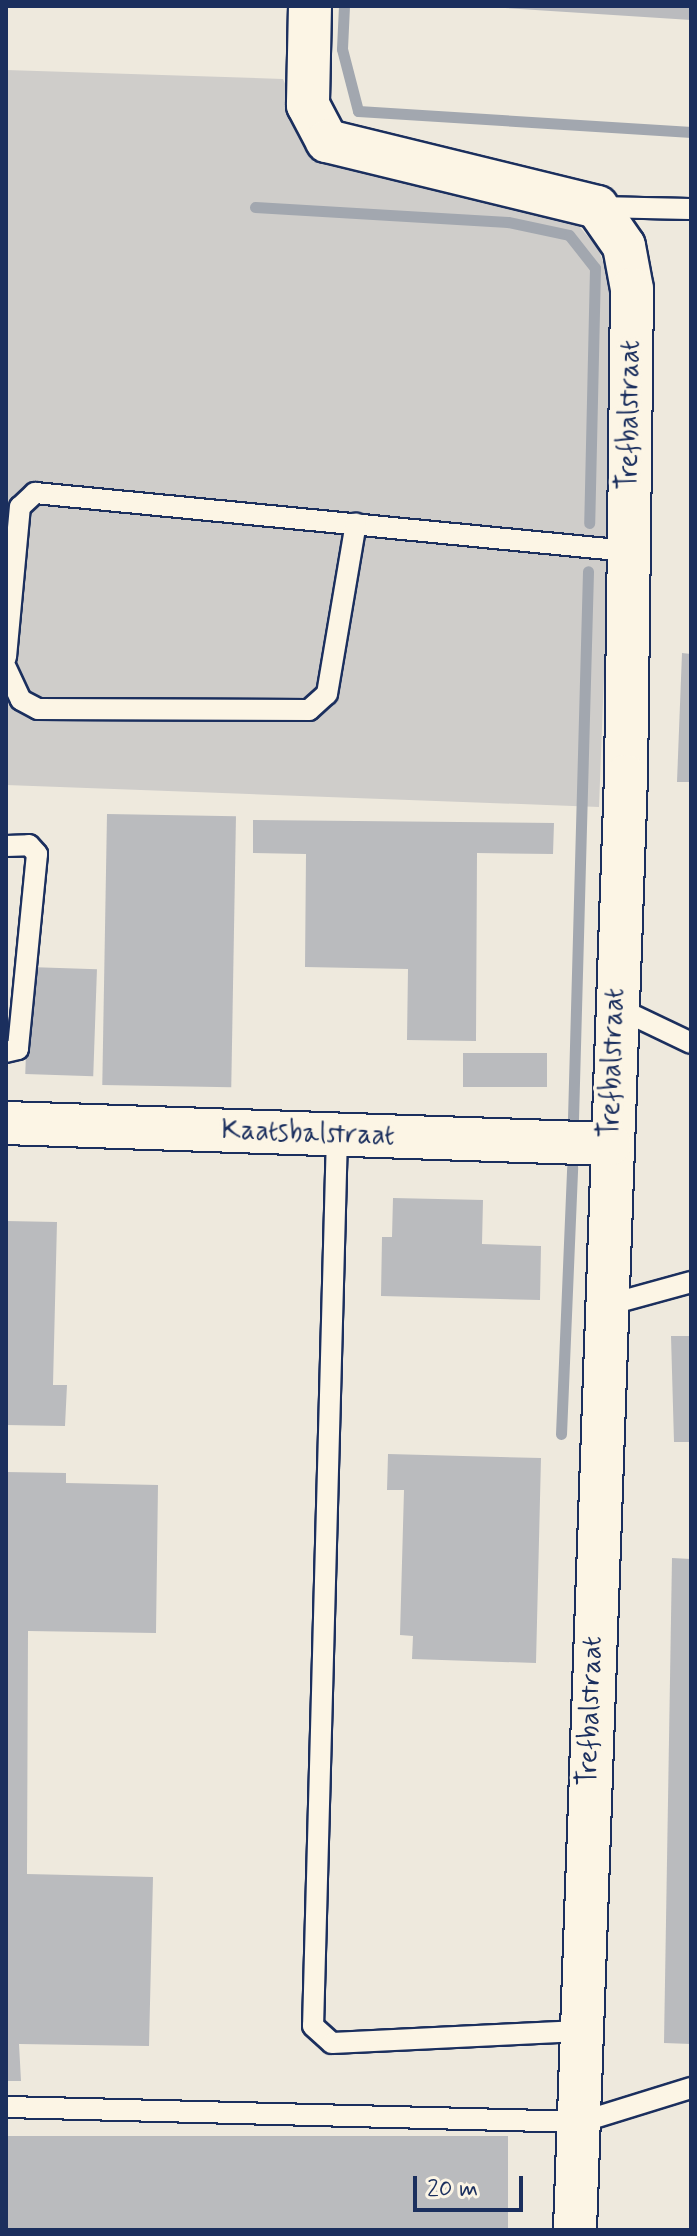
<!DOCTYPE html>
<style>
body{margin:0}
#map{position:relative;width:697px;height:2236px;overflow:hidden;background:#eee9dd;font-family:Mynerve,sans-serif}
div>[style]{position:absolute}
.green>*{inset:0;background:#cfcdca}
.stream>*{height:11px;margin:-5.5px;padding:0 5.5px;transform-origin:5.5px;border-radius:5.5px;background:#a2a7af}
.building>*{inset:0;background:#babbbe;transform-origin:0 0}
.roads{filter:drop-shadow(2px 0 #1b2f5e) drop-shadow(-2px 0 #1b2f5e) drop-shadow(0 2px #1b2f5e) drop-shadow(0 -2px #1b2f5e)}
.service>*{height:20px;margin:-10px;padding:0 10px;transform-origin:10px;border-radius:10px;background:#fcf5e5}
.minor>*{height:42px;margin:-21px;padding:0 21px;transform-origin:21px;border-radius:21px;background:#fcf5e5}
span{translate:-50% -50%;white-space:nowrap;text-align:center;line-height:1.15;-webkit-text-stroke:7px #fcf5e5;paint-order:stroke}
.street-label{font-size:28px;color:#1b2f5e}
.frame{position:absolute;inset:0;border:8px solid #1b2f5e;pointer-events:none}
.scale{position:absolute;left:413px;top:2176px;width:110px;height:36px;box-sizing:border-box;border:4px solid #1b2f5e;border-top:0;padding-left:10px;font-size:24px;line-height:28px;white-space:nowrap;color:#1b2f5e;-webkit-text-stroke:6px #fcf5e5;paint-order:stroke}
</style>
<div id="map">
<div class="green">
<i style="clip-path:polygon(6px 70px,283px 79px,307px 136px,340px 167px,537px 203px,578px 225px,598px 248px,618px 304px,599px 807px,6px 785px)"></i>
</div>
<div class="stream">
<i style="left:344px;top:6px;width:43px;rotate:92.7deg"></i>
<i style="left:342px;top:49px;width:64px;rotate:75.5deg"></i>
<i style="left:358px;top:111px;width:334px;rotate:3.6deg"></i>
<i style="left:255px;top:207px;width:253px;rotate:3.4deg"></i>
<i style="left:508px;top:222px;width:62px;rotate:12deg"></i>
<i style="left:569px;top:235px;width:42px;rotate:51.8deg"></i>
<i style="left:595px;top:268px;width:255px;rotate:91.3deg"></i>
<i style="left:573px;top:1119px;width:548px;rotate:-88.43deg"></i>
<i style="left:561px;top:1434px;width:267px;rotate:-87.6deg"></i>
</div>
<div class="building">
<i style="clip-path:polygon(505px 6px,691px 6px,691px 20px,505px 8px)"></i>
<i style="clip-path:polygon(682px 653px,691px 654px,691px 782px,677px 782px)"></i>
<i style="left:107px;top:814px;width:129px;height:271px;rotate:1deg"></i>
<i style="clip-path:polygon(253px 820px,554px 823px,553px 854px,477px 853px,476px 1041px,407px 1040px,408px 969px,305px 967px,306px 854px,253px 853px)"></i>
<i style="left:29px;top:967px;width:68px;height:107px;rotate:2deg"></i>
<i style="left:547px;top:1053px;width:34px;height:84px;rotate:90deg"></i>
<i style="clip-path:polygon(393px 1198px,483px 1200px,482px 1244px,541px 1246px,540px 1300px,381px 1296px,382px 1237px,392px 1237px)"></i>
<i style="clip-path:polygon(6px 1221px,57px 1222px,53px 1385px,67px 1385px,65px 1426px,6px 1425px)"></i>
<i style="clip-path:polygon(671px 1336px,691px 1336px,691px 1442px,674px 1442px)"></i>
<i style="clip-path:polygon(388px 1454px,541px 1458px,536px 1663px,412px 1659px,413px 1636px,400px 1635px,404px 1490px,387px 1490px)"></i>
<i style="clip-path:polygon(6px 1472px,66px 1473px,66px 1483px,158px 1485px,156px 1633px,28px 1631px,27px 1874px,153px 1877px,149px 2046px,19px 2044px,21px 2081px,6px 2081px)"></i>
<i style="clip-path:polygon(672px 1558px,691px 1559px,691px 2044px,664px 2043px)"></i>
<i style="left:6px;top:2136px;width:502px;height:94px"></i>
</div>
<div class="roads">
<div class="service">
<i style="left:597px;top:207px;width:94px;rotate:1.2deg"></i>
<i style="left:6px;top:657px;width:151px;rotate:-84.7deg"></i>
<i style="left:20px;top:507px;width:21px;rotate:-43deg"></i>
<i style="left:35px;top:493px;width:596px;rotate:5.59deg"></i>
<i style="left:6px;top:668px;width:35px;rotate:65deg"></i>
<i style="left:21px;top:700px;width:19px;rotate:28deg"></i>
<i style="left:38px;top:709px;width:271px;rotate:0.2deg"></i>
<i style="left:309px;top:710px;width:24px;rotate:-42deg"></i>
<i style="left:327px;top:694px;width:173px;rotate:-80.4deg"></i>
<i style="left:6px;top:846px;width:23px;rotate:-2deg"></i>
<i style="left:29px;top:845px;width:12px;rotate:48deg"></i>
<i style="left:37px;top:854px;width:196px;rotate:95.6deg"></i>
<i style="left:18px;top:1049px;width:12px;rotate:166deg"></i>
<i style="left:616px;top:1007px;width:83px;rotate:25.6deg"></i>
<i style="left:337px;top:1135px;width:891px;rotate:91.54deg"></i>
<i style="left:313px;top:2026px;width:25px;rotate:42deg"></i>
<i style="left:332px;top:2043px;width:248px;rotate:-2.8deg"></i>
<i style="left:604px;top:1306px;width:90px;rotate:-15.4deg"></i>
<i style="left:6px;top:2107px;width:575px;rotate:1.49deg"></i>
<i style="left:581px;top:2122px;width:115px;rotate:-17.2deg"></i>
</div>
<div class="minor">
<i style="left:310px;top:6px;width:99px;rotate:91.2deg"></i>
<i style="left:308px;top:105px;width:41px;rotate:62.2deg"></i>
<i style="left:327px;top:141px;width:278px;rotate:13.7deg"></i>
<i style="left:597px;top:207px;width:47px;rotate:55.3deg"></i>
<i style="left:624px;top:246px;width:44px;rotate:79.5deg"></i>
<i style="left:632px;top:289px;width:487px;rotate:90.7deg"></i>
<i style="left:626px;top:776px;width:1455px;rotate:92.01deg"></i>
<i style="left:6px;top:1123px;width:604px;rotate:1.99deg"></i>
</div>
</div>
<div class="street-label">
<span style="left:630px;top:415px;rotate:-89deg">Trefbalstraat</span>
<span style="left:613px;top:1063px;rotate:-88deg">Trefbalstraat</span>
<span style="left:308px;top:1134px;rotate:2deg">Kaatsbalstraat</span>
<span style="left:591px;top:1711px;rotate:-88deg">Trefbalstraat</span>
</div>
<div class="frame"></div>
<div class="scale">20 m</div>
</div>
